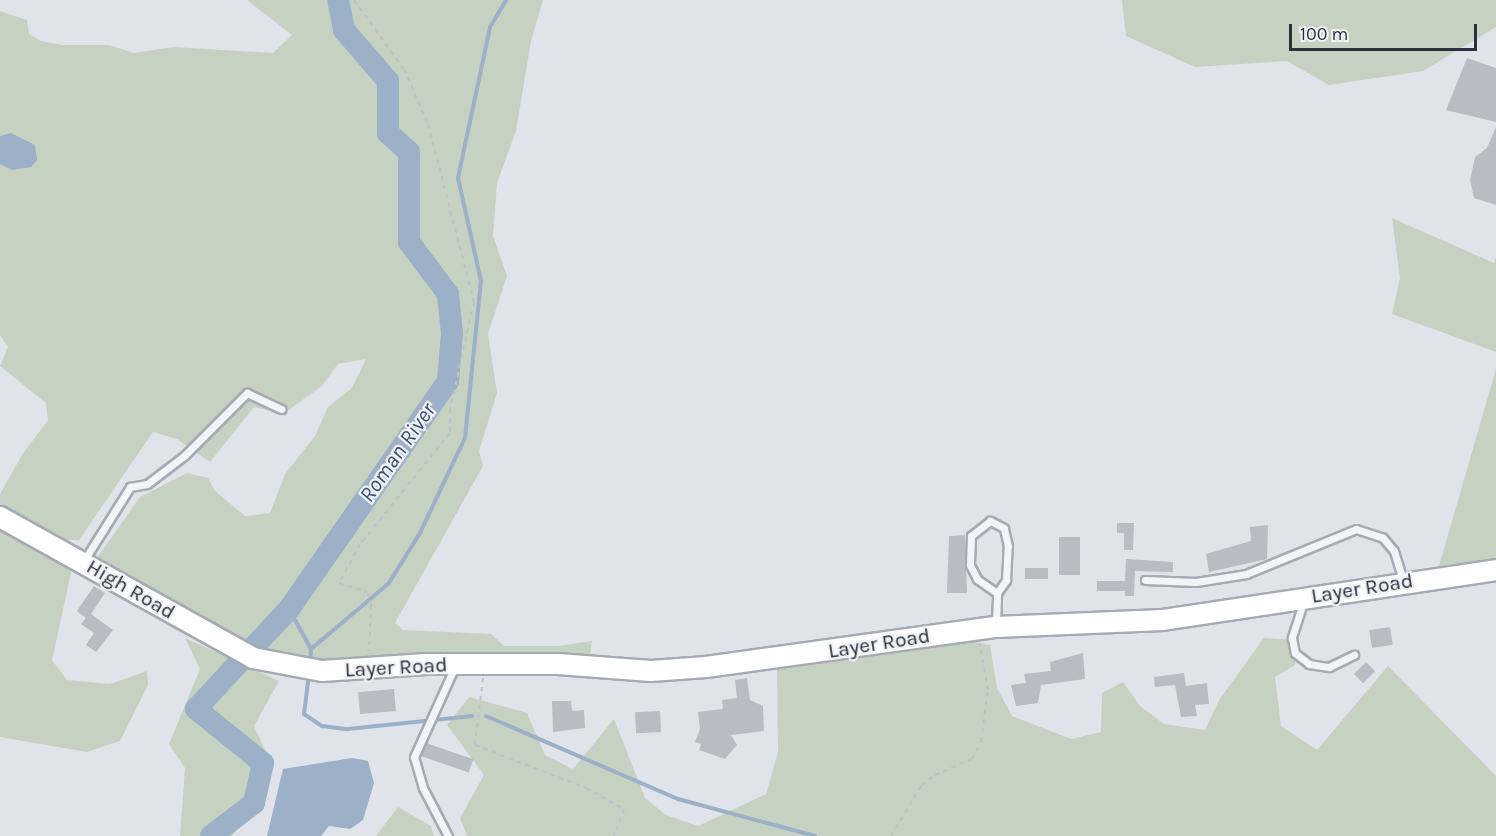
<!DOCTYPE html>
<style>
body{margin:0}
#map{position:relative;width:1496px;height:836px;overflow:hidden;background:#e0e3e9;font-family:Karla,sans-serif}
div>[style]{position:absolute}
.green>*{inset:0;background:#c5d2c1}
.water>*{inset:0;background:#9cb0c8}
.stream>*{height:4px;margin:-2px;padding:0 2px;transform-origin:2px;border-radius:2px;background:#9cb0c8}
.river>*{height:22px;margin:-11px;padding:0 11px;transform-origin:11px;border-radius:11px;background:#9cb0c8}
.building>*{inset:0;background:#b7bcc5;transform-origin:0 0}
.path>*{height:2px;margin-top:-1px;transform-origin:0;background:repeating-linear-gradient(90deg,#bec1c7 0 4.5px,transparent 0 9px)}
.roads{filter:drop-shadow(2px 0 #a5aab3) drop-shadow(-2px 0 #a5aab3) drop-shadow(0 2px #a5aab3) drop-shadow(0 -2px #a5aab3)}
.lane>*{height:7px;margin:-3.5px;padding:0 3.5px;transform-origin:3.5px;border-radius:3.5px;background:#f3f4f7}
.secondary>*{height:20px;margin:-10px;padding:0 10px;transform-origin:10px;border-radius:10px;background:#fff}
span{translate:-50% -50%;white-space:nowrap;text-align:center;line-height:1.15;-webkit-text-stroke:4.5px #f0f2f6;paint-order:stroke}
.street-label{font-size:21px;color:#29313f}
.water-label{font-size:22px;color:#354e72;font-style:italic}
.scale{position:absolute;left:1289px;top:24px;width:188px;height:27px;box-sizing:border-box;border:3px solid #29313f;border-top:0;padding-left:8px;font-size:18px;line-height:21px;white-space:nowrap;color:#29313f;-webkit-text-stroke:4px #f0f2f6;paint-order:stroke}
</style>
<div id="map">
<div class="green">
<i style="clip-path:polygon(247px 0,543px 0,531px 41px,516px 131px,497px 183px,493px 236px,507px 276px,488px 334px,497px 393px,479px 451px,483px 466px,395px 623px,403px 630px,491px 634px,504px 646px,558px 646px,592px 641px,589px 666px,312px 662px,263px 655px,97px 558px,140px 497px,187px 473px,208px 478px,215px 491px,245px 516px,270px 513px,285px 474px,315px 436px,328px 407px,352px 388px,366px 359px,338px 364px,322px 386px,283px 414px,254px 407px,210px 462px,177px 439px,153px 432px,79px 540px,62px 540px,12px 517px,0 505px,0 494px,22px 455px,48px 420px,46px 403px,0 366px,8px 347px,0 335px,0 11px,27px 20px,29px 34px,41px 41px,62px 45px,109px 45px,134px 53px,173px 47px,273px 53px,292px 35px)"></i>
<i style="clip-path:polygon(1122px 0,1496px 0,1496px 27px,1423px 71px,1329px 85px,1287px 61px,1195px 67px,1126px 36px)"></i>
<i style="clip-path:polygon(1392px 218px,1494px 263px,1496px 257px,1496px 352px,1392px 314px,1400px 278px)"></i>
<i style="clip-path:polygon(1496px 369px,1496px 559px,1439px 566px)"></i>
<i style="clip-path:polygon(0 529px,69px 562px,71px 573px,52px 660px,67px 680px,110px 684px,147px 671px,148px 685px,120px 741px,87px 752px,0 737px)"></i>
<i style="clip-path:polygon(185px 638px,279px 681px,254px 726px,266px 752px,251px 810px,232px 836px,180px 836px,185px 768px,169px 744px,200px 669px)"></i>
<i style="clip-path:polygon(1264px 638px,1296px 640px,1295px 665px,1275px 677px,1281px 726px,1317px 750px,1388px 666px,1496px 776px,1496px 836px,467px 836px,460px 818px,484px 775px,447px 725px,469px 697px,527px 713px,545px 755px,573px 769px,614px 719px,645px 798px,666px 815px,698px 826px,766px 794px,778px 752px,777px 667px,922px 641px,966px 640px,990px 645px,997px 688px,1012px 716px,1071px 739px,1101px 732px,1102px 693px,1123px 682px,1140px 706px,1164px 724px,1205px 730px,1219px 700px)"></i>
<i style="clip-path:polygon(398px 807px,431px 826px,434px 836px,376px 836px)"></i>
</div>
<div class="water">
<i style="clip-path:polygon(11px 133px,35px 145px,37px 160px,31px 167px,12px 170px,0 164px,0 136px)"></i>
<i style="clip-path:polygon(352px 758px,368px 761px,374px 783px,363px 820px,350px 829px,329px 826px,321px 836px,267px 836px,283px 769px)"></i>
</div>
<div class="stream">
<i style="left:289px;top:609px;width:46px;rotate:61.2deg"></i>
<i style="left:311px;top:649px;width:15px;rotate:94deg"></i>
<i style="left:311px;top:649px;width:102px;rotate:-40.2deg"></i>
<i style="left:389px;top:583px;width:59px;rotate:-58.2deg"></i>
<i style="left:420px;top:533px;width:105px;rotate:-64.7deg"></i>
<i style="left:465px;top:438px;width:158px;rotate:-84.2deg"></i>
<i style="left:481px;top:281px;width:106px;rotate:-102.6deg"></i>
<i style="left:458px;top:178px;width:154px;rotate:-78deg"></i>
<i style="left:490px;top:27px;width:31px;rotate:-59deg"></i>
<i style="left:309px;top:674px;width:40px;rotate:97.1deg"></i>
<i style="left:304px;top:714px;width:22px;rotate:34deg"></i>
<i style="left:322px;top:726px;width:26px;rotate:7deg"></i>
<i style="left:348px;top:729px;width:125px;rotate:-6deg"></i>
<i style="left:486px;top:716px;width:209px;rotate:23.4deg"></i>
<i style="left:678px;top:799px;width:142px;rotate:15.1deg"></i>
</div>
<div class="river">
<i style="left:211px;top:836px;width:54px;rotate:-37.5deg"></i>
<i style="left:254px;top:803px;width:41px;rotate:-77.3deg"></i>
<i style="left:263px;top:763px;width:86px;rotate:-141.1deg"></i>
<i style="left:196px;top:709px;width:137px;rotate:-47.1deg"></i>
<i style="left:289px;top:609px;width:278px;rotate:-55.1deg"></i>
<i style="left:448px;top:381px;width:48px;rotate:-85.2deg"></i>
<i style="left:452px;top:333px;width:39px;rotate:-96deg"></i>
<i style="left:448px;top:294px;width:65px;rotate:-126.9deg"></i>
<i style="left:409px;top:242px;width:90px;rotate:-90deg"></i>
<i style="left:409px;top:152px;width:28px;rotate:-138deg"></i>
<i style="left:388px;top:133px;width:52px;rotate:-90deg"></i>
<i style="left:388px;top:81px;width:67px;rotate:-130.8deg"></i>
<i style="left:344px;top:30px;width:31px;rotate:-101deg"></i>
</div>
<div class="building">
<i style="clip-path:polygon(1467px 58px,1496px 68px,1496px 122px,1446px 110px)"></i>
<i style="clip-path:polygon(1496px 127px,1496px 205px,1474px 198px,1470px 180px,1475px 157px,1487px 148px)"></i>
<i style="clip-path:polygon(1117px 523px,1134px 523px,1133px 550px,1124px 550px,1124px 533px,1117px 533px)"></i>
<i style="clip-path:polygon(1268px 525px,1267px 559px,1209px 572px,1206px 554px,1251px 541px,1250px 527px)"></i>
<i style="clip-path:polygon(965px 535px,967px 593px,947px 593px,949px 536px)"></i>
<i style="left:1059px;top:537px;width:21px;height:38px"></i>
<i style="clip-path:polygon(1126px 559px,1173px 562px,1173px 572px,1135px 571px,1134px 596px,1125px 596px,1125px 591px,1097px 591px,1097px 581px,1125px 581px)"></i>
<i style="left:1025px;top:568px;width:23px;height:11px"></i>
<i style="clip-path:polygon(94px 586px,105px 593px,91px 614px,113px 630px,96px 652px,86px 645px,94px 633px,81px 624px,86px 618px,77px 611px)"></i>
<i style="left:1390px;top:627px;width:18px;height:21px;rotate:81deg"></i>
<i style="clip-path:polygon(1083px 653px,1085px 679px,1041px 685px,1038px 703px,1016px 706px,1011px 685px,1026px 683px,1024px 674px,1051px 671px,1050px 662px)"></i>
<i style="left:1366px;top:662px;width:13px;height:17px;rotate:45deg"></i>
<i style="clip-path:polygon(1184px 673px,1186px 686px,1207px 683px,1209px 704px,1195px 705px,1197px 716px,1181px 717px,1175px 685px,1155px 687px,1154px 677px)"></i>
<i style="clip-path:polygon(747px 678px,750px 700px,763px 706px,764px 731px,731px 735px,737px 745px,725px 759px,699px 750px,701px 744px,695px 742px,700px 729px,698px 712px,723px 709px,722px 700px,737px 698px,735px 680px)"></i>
<i style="left:394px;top:689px;width:22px;height:36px;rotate:85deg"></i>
<i style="clip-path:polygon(552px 701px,571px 701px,572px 711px,584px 710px,585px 728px,553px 732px)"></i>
<i style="left:660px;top:711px;width:21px;height:25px;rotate:87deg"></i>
<i style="left:426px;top:743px;width:50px;height:14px;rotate:19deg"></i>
</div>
<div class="path">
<i style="left:354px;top:0;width:85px;rotate:54.1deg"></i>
<i style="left:404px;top:69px;width:60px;rotate:66.4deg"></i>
<i style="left:428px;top:124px;width:184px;rotate:75.5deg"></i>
<i style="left:474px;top:302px;width:110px;rotate:102.6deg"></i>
<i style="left:450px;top:409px;width:24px;rotate:90deg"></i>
<i style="left:450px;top:433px;width:143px;rotate:129deg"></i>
<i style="left:360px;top:544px;width:44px;rotate:118.3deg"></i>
<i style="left:339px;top:583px;width:29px;rotate:18deg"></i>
<i style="left:367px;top:592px;width:14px;rotate:73deg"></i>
<i style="left:371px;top:605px;width:46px;rotate:92.5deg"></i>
<i style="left:483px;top:678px;width:67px;rotate:96.8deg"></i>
<i style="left:475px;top:745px;width:119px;rotate:21.2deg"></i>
<i style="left:586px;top:788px;width:43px;rotate:28.9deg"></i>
<i style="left:624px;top:809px;width:29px;rotate:110deg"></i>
<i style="left:891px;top:836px;width:60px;rotate:-58.7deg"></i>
<i style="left:922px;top:785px;width:16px;rotate:-38deg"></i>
<i style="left:935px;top:775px;width:40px;rotate:-23.4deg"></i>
<i style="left:972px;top:759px;width:20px;rotate:-63deg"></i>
<i style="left:981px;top:741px;width:51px;rotate:-82.2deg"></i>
<i style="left:988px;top:690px;width:47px;rotate:-99.9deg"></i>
</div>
<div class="roads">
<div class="lane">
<i style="left:83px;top:562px;width:89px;rotate:-57.9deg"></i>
<i style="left:130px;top:487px;width:17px;rotate:-10deg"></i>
<i style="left:147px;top:484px;width:48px;rotate:-37.3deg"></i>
<i style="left:185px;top:455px;width:88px;rotate:-45deg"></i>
<i style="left:247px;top:393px;width:38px;rotate:25deg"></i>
<i style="left:1145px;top:580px;width:51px;rotate:2.2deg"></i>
<i style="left:1196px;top:582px;width:51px;rotate:-9.1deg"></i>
<i style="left:1246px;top:574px;width:119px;rotate:-22.2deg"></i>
<i style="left:1356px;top:529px;width:28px;rotate:18deg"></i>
<i style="left:1383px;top:538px;width:17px;rotate:50deg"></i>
<i style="left:1394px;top:551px;width:31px;rotate:73deg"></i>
<i style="left:1304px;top:600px;width:40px;rotate:108deg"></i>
<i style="left:1292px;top:638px;width:15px;rotate:79deg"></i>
<i style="left:1295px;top:653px;width:18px;rotate:38deg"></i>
<i style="left:1309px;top:664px;width:20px;rotate:9deg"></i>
<i style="left:1329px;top:667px;width:28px;rotate:-26deg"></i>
<i style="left:996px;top:625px;width:32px;rotate:-88deg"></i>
<i style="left:997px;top:593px;width:16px;rotate:-55deg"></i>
<i style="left:1006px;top:580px;width:34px;rotate:-87deg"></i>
<i style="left:1008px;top:546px;width:18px;rotate:-103deg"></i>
<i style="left:1004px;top:528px;width:16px;rotate:-153deg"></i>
<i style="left:990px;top:521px;width:24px;rotate:142deg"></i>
<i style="left:971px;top:536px;width:29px;rotate:92deg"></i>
<i style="left:970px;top:565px;width:16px;rotate:63deg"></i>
<i style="left:977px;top:579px;width:24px;rotate:35deg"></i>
<i style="left:448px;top:836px;width:54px;rotate:-117.5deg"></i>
<i style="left:423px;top:788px;width:32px;rotate:-106deg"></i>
<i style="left:414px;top:757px;width:100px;rotate:-65.7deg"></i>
</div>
<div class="secondary">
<i style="left:0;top:517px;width:290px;rotate:29.1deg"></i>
<i style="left:253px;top:658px;width:70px;rotate:10.7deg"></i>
<i style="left:322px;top:671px;width:104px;rotate:-3.9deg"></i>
<i style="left:426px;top:664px;width:132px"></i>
<i style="left:558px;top:664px;width:93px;rotate:4.3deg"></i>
<i style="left:651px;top:671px;width:55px;rotate:-4.2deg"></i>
<i style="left:706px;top:667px;width:293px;rotate:-7.9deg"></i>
<i style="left:996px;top:627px;width:167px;rotate:-2.4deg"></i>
<i style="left:1163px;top:620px;width:337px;rotate:-8.5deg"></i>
</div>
</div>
<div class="street-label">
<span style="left:1362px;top:588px;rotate:-9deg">Layer Road</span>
<span style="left:131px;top:589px;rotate:30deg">High Road</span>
<span style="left:879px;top:643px;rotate:-9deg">Layer Road</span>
<span style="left:396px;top:667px;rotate:-3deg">Layer Road</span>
</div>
<div class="water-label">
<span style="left:398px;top:453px;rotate:-55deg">Roman River</span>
</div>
<div class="scale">100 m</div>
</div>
